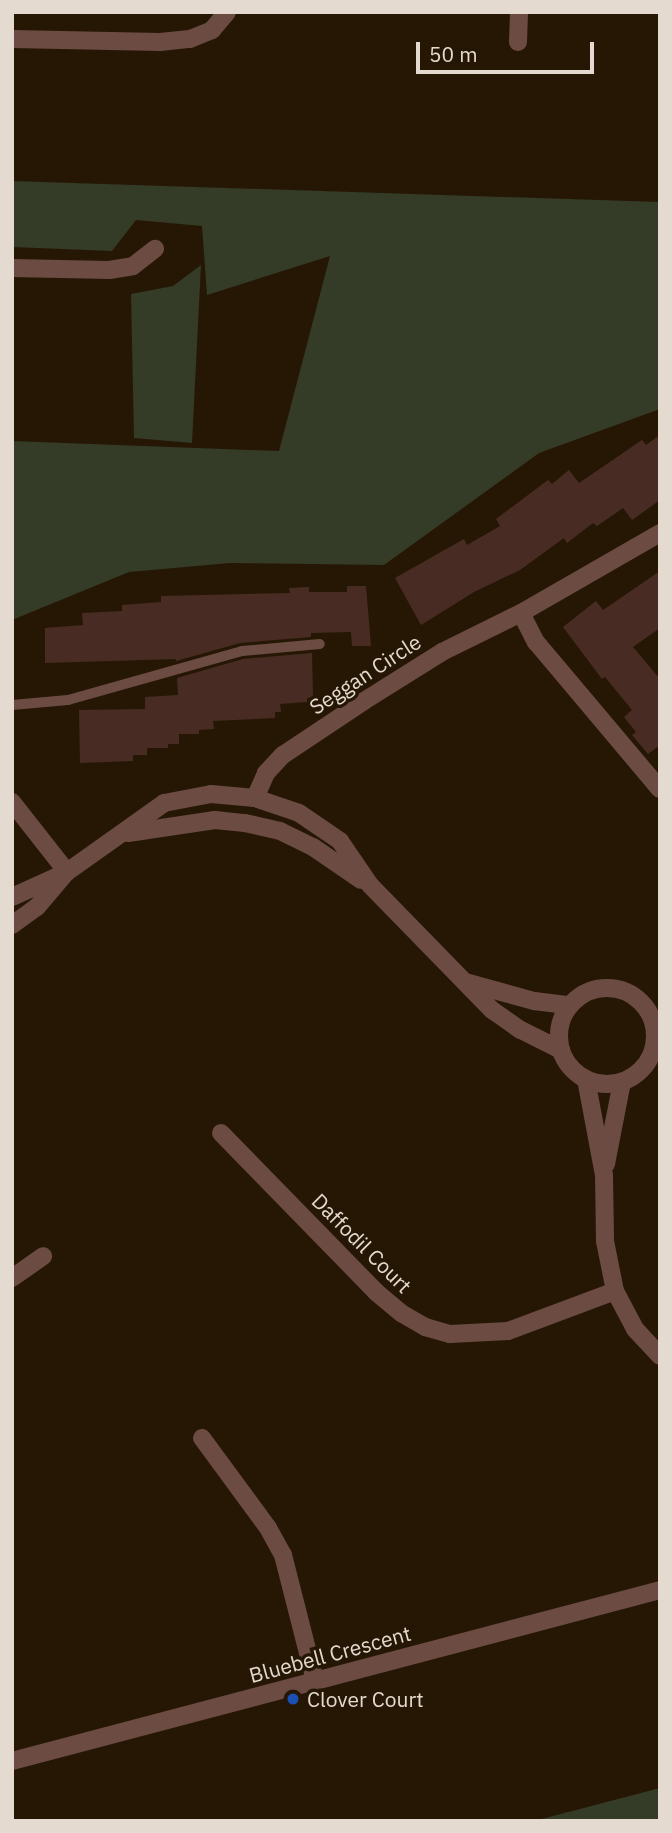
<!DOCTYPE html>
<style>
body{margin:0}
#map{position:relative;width:672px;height:1833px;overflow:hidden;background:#261705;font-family:"IBM Plex Sans",sans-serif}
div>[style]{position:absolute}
.green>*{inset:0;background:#343b26}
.building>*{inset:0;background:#482c23}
.lane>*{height:10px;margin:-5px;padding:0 5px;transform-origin:5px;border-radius:5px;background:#6c4b43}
.street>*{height:18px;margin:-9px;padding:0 9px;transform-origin:9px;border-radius:9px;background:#6c4b43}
.street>.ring{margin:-9px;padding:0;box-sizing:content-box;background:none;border:18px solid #6c4b43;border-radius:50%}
.dots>*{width:19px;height:19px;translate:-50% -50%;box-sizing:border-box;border:4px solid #261705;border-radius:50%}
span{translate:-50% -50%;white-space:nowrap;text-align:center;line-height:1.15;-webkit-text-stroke:7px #261705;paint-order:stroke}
.street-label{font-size:21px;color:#e4dacf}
.poi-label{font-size:21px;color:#e4dacf}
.left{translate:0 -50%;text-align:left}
.frame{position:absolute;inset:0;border:14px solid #e4dacf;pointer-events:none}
.scale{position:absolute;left:416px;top:42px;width:178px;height:32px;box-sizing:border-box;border:4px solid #e4dacf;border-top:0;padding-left:9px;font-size:21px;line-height:24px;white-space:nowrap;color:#e4dacf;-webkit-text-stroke:5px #261705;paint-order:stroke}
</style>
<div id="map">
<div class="green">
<i style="clip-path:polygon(12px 181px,660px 202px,660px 409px,539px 453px,384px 565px,230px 563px,129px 572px,12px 620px,12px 441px,279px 451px,330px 256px,207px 295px,202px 226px,136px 220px,112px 251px,12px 247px)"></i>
<i style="clip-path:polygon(201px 265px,192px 443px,134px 438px,131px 294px,173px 286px)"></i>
<i style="clip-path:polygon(660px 1788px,660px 1821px,534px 1821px)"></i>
</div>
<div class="building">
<i style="clip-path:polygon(660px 435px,660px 500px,632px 520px,623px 508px,597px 526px,593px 523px,567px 543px,564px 538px,520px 570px,474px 592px,421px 625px,395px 578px,464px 539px,467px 545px,500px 526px,496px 519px,548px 480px,552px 484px,569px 470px,579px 483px,642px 440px,646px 445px)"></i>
<i style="clip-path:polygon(660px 571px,660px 628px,633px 647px,660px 679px,660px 745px,648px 754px,632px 735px,636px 732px,624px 717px,632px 710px,605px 677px,602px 679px,563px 627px,596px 601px,603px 610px)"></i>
<i style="clip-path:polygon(347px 586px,366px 586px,371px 646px,352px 646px,351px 632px,311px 633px,311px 637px,240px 643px,176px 661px,176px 659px,45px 663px,45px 628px,83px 625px,82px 613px,122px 611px,122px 605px,161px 602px,161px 596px,290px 593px,289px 588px,309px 587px,309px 592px,347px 592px)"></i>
<i style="clip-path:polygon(312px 653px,313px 698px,307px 698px,307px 702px,280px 704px,281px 712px,275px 712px,275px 718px,213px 721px,214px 729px,199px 730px,199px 734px,179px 734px,179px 744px,168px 744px,168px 748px,147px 748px,147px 755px,133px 755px,133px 761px,80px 763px,79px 710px,145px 709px,145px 697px,178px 695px,177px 678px,243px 659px)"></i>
</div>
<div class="lane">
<i style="left:12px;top:705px;width:56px;rotate:-5.1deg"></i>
<i style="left:68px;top:700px;width:181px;rotate:-15.7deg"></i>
<i style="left:242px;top:651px;width:78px;rotate:-5.1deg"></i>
</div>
<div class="street">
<i style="left:12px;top:39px;width:148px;rotate:1.2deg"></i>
<i style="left:160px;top:42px;width:30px;rotate:-6deg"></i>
<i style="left:190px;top:39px;width:24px;rotate:-22deg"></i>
<i style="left:212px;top:30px;width:23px;rotate:-50deg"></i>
<i style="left:518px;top:42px;width:30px;rotate:-88deg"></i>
<i style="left:12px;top:268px;width:97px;rotate:1.2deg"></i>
<i style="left:109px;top:270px;width:24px;rotate:-9deg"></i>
<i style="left:133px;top:266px;width:28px;rotate:-38deg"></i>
<i style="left:521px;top:613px;width:33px;rotate:63deg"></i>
<i style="left:536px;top:642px;width:192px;rotate:49.9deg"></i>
<i style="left:255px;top:798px;width:27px;rotate:-66deg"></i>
<i style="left:266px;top:773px;width:25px;rotate:-47deg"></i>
<i style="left:283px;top:755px;width:97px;rotate:-33.7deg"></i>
<i style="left:364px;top:701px;width:92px;rotate:-32.1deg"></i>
<i style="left:442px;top:652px;width:88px;rotate:-26.3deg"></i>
<i style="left:521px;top:613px;width:160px;rotate:-29.9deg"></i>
<i style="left:12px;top:802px;width:89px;rotate:51.8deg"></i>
<i style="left:128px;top:833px;width:88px;rotate:-8.5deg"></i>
<i style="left:215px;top:820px;width:30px;rotate:6deg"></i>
<i style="left:245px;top:823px;width:36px;rotate:13deg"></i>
<i style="left:280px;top:831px;width:37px;rotate:26deg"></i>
<i style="left:313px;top:847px;width:58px;rotate:34.5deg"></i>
<i style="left:12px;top:897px;width:60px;rotate:-24.4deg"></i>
<i style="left:67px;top:872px;width:119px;rotate:-35.4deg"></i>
<i style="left:164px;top:803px;width:48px;rotate:-10.8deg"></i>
<i style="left:211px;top:794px;width:44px;rotate:5.2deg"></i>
<i style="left:255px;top:798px;width:46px;rotate:18.8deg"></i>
<i style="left:299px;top:813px;width:50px;rotate:34.3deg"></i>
<i style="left:340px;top:841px;width:53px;rotate:55.7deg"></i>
<i style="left:370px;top:885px;width:175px;rotate:45.7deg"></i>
<i style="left:492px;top:1010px;width:35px;rotate:35deg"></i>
<i style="left:521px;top:1030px;width:45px;rotate:26.6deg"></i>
<i style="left:12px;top:925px;width:31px;rotate:-36deg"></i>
<i style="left:37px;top:907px;width:42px;rotate:-49.8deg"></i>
<i style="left:465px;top:982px;width:72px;rotate:15.4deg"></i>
<i style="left:534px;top:1001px;width:35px;rotate:7deg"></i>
<i class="ring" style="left:559px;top:988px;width:78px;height:78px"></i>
<i style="left:586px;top:1079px;width:98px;rotate:79.4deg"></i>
<i style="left:604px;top:1175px;width:66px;rotate:89.1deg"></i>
<i style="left:605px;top:1241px;width:51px;rotate:78.7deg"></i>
<i style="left:615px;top:1291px;width:43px;rotate:62.2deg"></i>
<i style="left:635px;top:1329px;width:37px;rotate:47deg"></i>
<i style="left:221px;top:1133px;width:222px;rotate:45.7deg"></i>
<i style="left:376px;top:1292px;width:33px;rotate:40deg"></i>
<i style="left:401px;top:1313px;width:28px;rotate:30deg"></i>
<i style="left:425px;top:1327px;width:26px;rotate:16deg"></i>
<i style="left:450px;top:1334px;width:58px;rotate:-3deg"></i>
<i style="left:508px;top:1331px;width:114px;rotate:-20.5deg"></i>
<i style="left:606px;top:1164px;width:84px;rotate:-79deg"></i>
<i style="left:12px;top:1278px;width:38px;rotate:-35deg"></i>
<i style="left:202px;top:1438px;width:112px;rotate:53.7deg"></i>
<i style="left:268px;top:1528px;width:31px;rotate:61deg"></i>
<i style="left:283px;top:1555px;width:130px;rotate:75.7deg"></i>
<i style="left:12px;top:1761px;width:670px;rotate:-14.78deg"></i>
</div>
<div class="dots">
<i style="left:293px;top:1699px;background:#1a4fb4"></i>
</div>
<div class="street-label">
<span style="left:365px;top:674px;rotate:-33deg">Seggan Circle</span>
<span style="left:362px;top:1243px;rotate:45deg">Daffodil Court</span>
<span style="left:330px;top:1654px;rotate:-15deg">Bluebell Crescent</span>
</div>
<div class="poi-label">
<span class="left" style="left:307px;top:1699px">Clover Court</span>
</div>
<div class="frame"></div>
<div class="scale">50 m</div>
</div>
